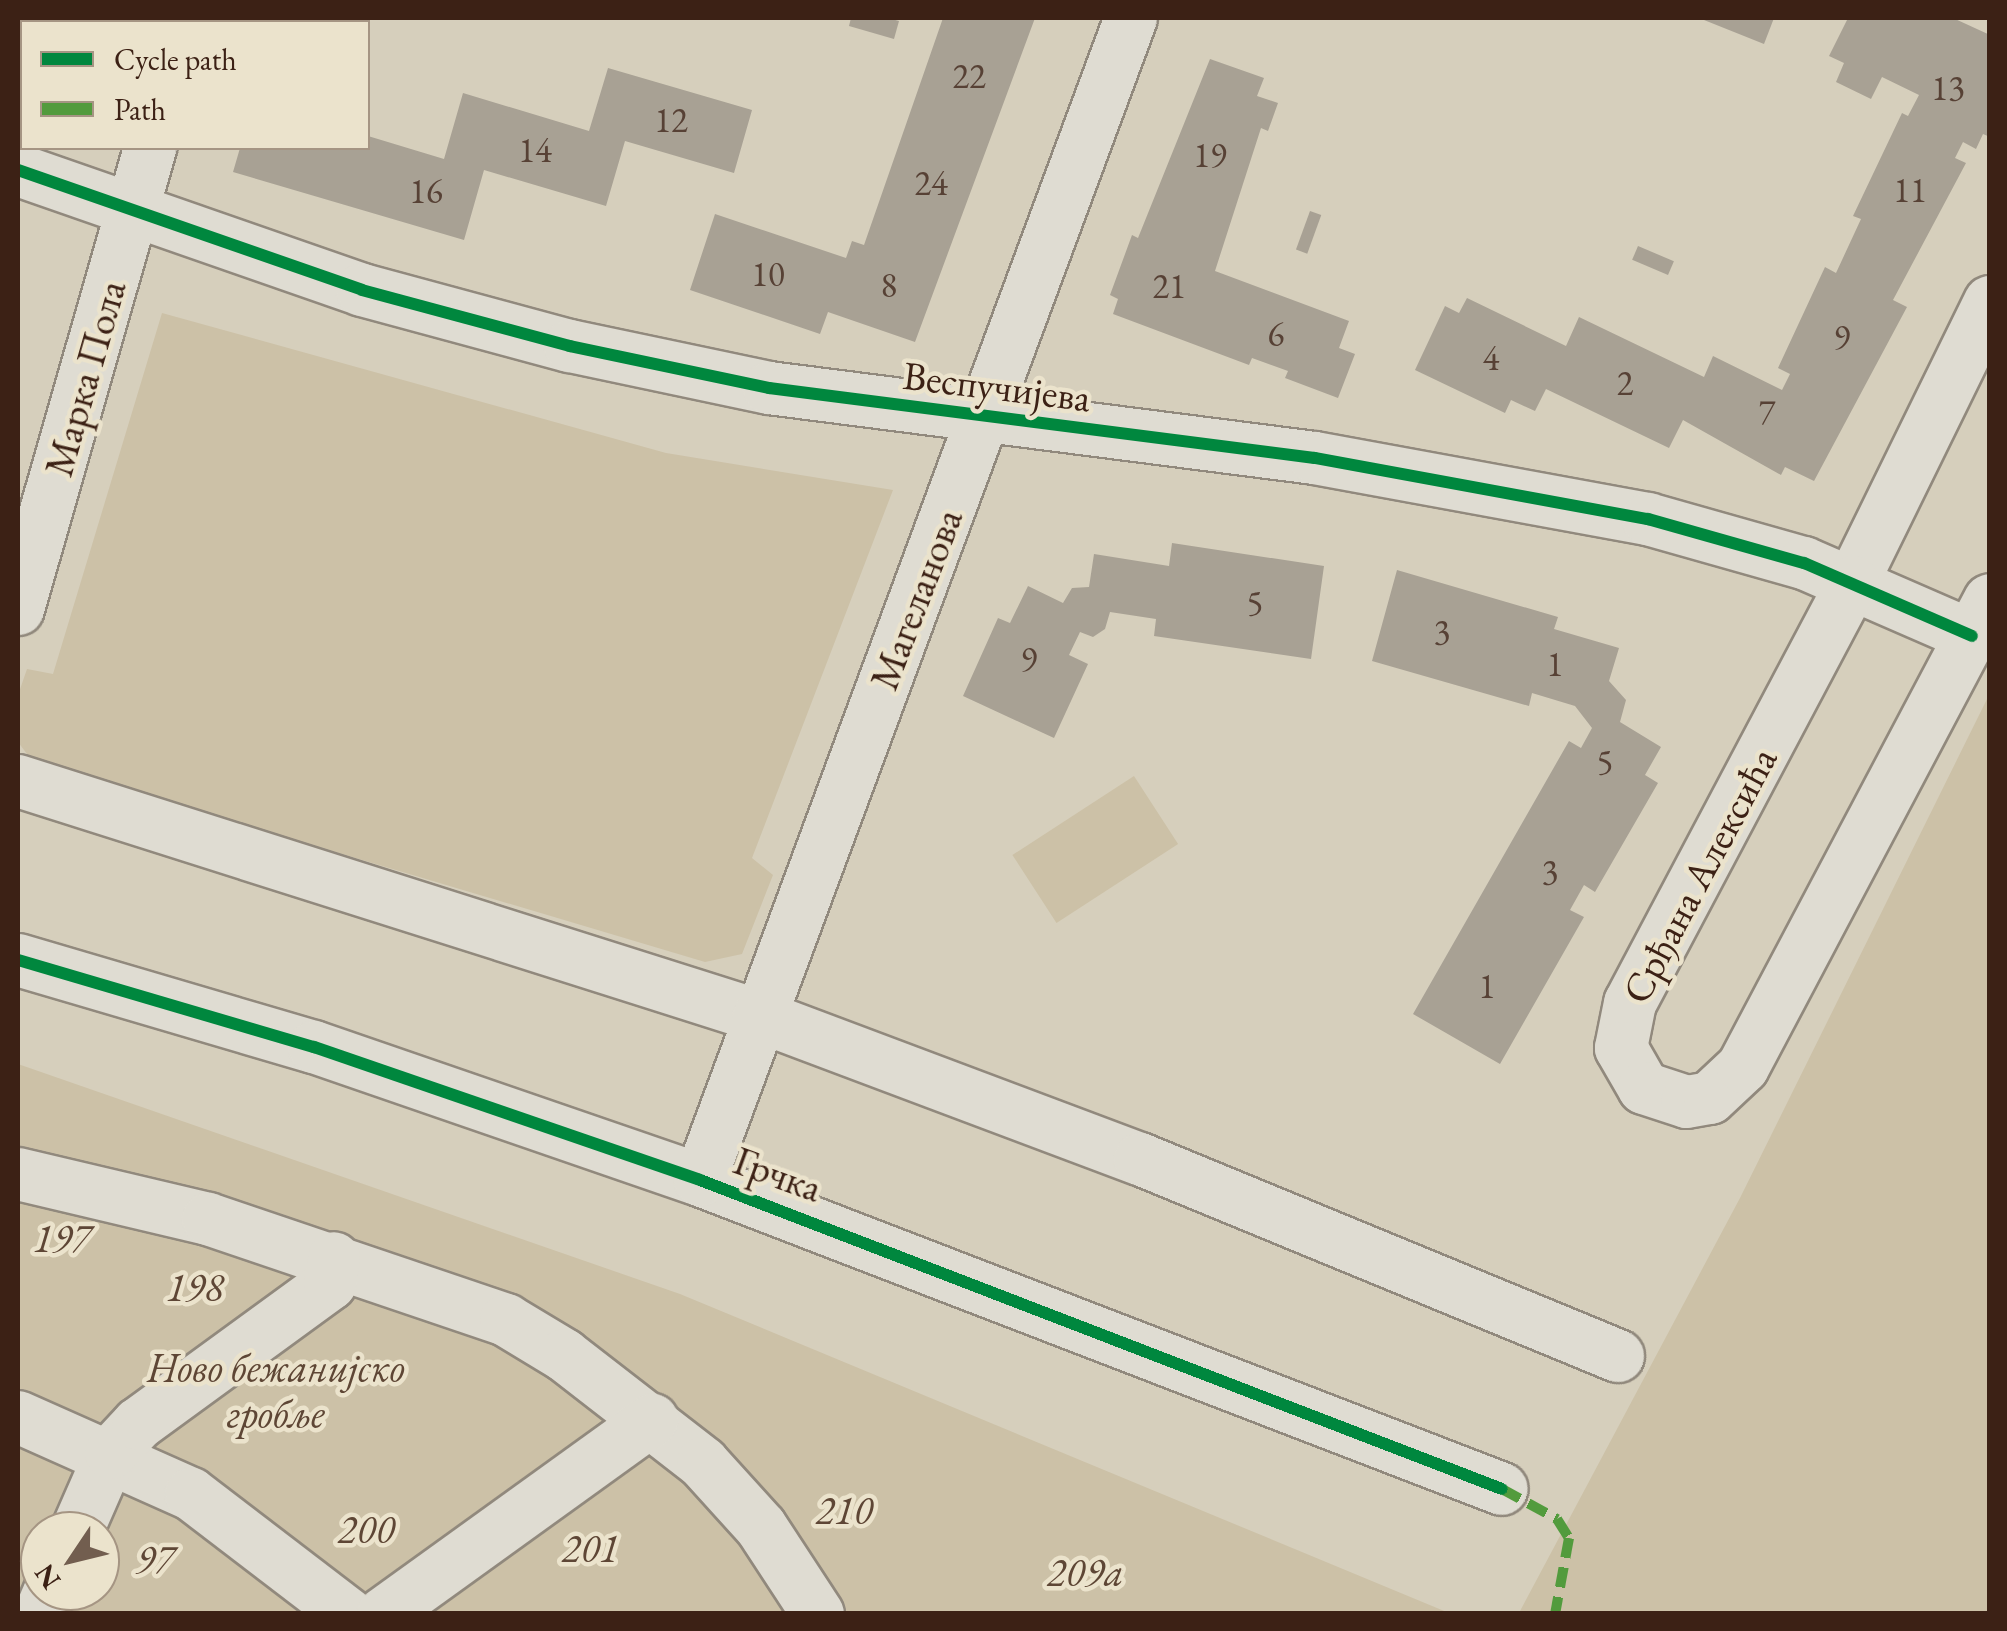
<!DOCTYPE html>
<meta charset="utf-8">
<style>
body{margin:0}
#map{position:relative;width:2007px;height:1631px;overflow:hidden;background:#d6cfbc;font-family:"EB Garamond",serif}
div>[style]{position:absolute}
.green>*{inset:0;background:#ccc1a7;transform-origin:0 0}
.building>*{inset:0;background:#a8a194;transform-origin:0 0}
.roads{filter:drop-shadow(2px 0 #91897d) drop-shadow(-2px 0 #91897d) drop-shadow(0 2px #91897d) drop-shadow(0 -2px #91897d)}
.minor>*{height:52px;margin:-26px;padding:0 26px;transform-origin:26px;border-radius:26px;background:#dfdcd2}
.quiet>*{height:10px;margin-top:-5px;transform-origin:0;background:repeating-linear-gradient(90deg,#529b3d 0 20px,transparent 0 30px)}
.cycleway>*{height:12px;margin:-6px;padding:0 6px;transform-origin:6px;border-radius:6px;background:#00873e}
span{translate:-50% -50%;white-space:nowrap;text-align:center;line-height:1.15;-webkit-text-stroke:9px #ebe3cc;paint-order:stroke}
.number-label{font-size:35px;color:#574135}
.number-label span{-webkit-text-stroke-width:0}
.street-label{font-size:40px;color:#3c2115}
.park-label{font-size:40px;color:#5e4635;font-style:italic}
.frame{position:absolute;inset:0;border:20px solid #3c2115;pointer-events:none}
.legend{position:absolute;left:20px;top:20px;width:350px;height:130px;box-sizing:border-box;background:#ebe3cc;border:2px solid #a59583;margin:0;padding:12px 18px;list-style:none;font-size:30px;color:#3c2115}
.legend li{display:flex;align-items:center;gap:20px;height:50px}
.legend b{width:50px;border:2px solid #a59583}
.north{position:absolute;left:20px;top:1511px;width:100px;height:100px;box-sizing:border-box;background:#ebe3cc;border:2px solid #a59583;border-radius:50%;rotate:235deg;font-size:28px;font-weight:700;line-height:40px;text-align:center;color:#3c2115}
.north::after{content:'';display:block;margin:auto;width:35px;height:45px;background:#725e4f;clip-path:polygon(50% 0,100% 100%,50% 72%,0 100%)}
</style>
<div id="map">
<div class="green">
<i style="clip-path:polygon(162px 313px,666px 453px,893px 490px,752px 858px,773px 875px,742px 954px,705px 962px,33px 762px,18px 742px,18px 695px,27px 669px,53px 674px)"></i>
<i style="clip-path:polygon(1989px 695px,1989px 1613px,1519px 1613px,1740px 1198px)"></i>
<i style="left:1134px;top:776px;width:81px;height:145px;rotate:57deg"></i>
<i style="clip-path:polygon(evenodd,18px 1064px,680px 1294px,1449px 1613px,18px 1614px,18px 1064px,40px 1531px,100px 1531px,100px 1591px,40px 1591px,40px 1531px)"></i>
</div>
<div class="building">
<i style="clip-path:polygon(18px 18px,90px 18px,22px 22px,18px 95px)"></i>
<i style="clip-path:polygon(278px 18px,361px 18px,277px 22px)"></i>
<i style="clip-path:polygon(851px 18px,888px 18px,899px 21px,894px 39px,849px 26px)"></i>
<i style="clip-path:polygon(943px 18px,1035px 18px,915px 342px,828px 312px,820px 334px,690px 290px,715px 214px,846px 258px,852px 241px,864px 245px)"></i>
<i style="clip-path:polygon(1699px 18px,1774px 18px,1764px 44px)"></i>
<i style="clip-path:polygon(1848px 18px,1953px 18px,1990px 35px,1990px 137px,1983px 134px,1976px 149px,1963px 142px,1955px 158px,1966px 163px,1893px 300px,1907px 307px,1814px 481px,1785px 467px,1781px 475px,1683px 420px,1669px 448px,1546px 389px,1535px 411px,1511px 400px,1505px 413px,1415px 370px,1445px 306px,1459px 313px,1467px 298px,1566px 346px,1579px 317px,1704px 377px,1713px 356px,1782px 390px,1790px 374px,1778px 368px,1825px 267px,1836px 273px,1861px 219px,1853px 216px,1902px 113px,1908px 116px,1919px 95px,1882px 77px,1871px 99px,1836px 82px,1844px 63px,1829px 56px)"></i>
<i style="clip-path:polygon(1210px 59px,1264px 78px,1257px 96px,1278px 103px,1268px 131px,1261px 128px,1215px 271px,1349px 321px,1339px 348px,1355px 354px,1338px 398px,1285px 378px,1288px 371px,1252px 358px,1249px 365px,1113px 314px,1118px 299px,1110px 295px,1132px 235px,1138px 238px)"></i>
<i style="clip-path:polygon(608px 68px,752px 110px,734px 173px,625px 141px,606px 206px,484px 170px,464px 240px,233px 172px,240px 148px,368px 148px,368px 136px,444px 159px,463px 93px,589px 131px)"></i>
<i style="left:1310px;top:211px;width:12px;height:41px;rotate:20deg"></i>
<i style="left:1638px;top:246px;width:39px;height:15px;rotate:23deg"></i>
<i style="clip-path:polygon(1172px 543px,1324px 566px,1311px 659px,1154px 636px,1156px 619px,1110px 612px,1105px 629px,1093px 637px,1080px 632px,1069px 655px,1088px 664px,1054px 738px,963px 696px,998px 618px,1010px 623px,1028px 586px,1063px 603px,1072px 588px,1089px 587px,1094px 554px,1169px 566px)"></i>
<i style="clip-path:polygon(1397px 570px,1558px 617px,1554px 629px,1619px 648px,1609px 681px,1626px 700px,1620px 722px,1661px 747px,1645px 775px,1658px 783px,1595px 892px,1584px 885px,1570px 910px,1584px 917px,1500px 1064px,1413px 1014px,1569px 741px,1581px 748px,1592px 728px,1575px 706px,1532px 693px,1529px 706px,1372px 661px)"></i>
</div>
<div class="roads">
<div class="minor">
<i style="left:186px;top:22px;width:4px;rotate:-76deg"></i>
<i style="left:18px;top:170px;width:364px;rotate:19.2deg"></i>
<i style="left:362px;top:290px;width:215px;rotate:15.1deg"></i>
<i style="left:570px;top:346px;width:203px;rotate:11.9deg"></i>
<i style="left:769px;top:388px;width:550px;rotate:7.31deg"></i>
<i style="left:1315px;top:458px;width:339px;rotate:10.4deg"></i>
<i style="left:1648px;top:519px;width:162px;rotate:15.8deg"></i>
<i style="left:1804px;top:563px;width:183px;rotate:23.5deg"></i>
<i style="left:1990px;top:302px;width:312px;rotate:116.1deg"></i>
<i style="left:1853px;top:582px;width:476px;rotate:117.9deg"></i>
<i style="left:1630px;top:1003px;width:46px;rotate:101.3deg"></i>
<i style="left:1621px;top:1048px;width:46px;rotate:60.1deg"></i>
<i style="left:1644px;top:1088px;width:45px;rotate:18deg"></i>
<i style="left:1687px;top:1102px;width:23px;rotate:-10deg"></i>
<i style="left:1710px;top:1098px;width:45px;rotate:-43.2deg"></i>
<i style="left:1743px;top:1067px;width:528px;rotate:-62.13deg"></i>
<i style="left:18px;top:609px;width:480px;rotate:-74deg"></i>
<i style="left:18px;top:781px;width:777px;rotate:17.6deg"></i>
<i style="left:759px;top:1016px;width:407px;rotate:20.6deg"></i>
<i style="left:1140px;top:1159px;width:517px;rotate:22.4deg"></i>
<i style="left:18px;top:960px;width:309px;rotate:16.4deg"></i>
<i style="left:314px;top:1047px;width:408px;rotate:19deg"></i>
<i style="left:700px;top:1180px;width:859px;rotate:21.07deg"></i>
<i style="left:18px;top:1174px;width:195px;rotate:13.3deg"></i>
<i style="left:208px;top:1219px;width:315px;rotate:18.7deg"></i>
<i style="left:506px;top:1320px;width:68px;rotate:31.1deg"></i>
<i style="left:564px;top:1355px;width:176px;rotate:37.8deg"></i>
<i style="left:703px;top:1463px;width:86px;rotate:47.8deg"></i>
<i style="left:761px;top:1527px;width:104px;rotate:56.8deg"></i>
<i style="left:700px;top:1180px;width:1239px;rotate:-69.65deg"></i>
<i style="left:18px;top:1417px;width:189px;rotate:24deg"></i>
<i style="left:191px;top:1494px;width:198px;rotate:37.4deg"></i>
<i style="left:77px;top:1531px;width:85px;rotate:-66.4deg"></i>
<i style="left:111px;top:1453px;width:40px;rotate:-47deg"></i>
<i style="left:138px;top:1424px;width:238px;rotate:-36.1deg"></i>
<i style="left:330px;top:1284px;width:26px;rotate:-81deg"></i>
<i style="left:40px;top:1614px;width:25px;rotate:-67deg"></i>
<i style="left:383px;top:1614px;width:332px;rotate:-35.8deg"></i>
</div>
</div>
<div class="quiet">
<i style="left:1502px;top:1489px;width:63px;rotate:28.6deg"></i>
<i style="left:1557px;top:1519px;width:22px;rotate:58deg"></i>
<i style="left:1569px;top:1538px;width:77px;rotate:100.4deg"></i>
</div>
<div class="cycleway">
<i style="left:18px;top:170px;width:364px;rotate:19.2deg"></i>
<i style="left:362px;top:290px;width:215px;rotate:15.1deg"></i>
<i style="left:570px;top:346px;width:203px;rotate:11.9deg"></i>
<i style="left:769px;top:388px;width:550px;rotate:7.31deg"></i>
<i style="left:1315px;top:458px;width:339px;rotate:10.4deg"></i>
<i style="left:1648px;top:519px;width:162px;rotate:15.8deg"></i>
<i style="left:1804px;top:563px;width:183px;rotate:23.5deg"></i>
<i style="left:18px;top:960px;width:309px;rotate:16.4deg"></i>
<i style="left:314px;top:1047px;width:408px;rotate:19deg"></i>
<i style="left:700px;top:1180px;width:859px;rotate:21.07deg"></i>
</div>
<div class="number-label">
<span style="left:969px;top:76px">22</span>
<span style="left:1948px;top:88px">13</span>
<span style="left:671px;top:120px">12</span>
<span style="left:535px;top:150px">14</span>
<span style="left:1210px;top:155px">19</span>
<span style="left:931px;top:183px">24</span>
<span style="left:1910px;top:190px">11</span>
<span style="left:426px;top:191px">16</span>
<span style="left:768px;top:274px">10</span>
<span style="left:889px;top:285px">8</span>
<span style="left:1169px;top:286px">21</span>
<span style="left:1276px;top:334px">6</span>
<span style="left:1842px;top:337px">9</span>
<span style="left:1491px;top:358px">4</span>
<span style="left:1625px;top:383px">2</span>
<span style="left:1767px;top:412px">7</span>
<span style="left:1255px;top:603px">5</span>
<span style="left:1442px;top:632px">3</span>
<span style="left:1029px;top:659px">9</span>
<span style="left:1555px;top:664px">1</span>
<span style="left:1605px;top:762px">5</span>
<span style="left:1550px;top:872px">3</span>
<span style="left:1487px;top:986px">1</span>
</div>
<div class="street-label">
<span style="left:85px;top:378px;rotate:-74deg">Марка Пола</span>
<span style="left:997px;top:386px;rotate:7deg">Веспучијева</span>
<span style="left:916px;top:599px;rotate:-69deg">Магеланова</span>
<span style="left:1699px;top:875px;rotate:-62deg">Срђана Алексића</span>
<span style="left:778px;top:1174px;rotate:20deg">Грчка</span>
</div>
<div class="park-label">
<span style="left:62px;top:1238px">197</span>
<span style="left:195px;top:1287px">198</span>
<span style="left:276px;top:1390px">Ново бежанијско<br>гробље</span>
<span style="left:844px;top:1510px">210</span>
<span style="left:366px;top:1529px">200</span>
<span style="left:590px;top:1548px">201</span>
<span style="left:155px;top:1559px">97</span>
<span style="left:1085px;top:1572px">209a</span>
</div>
<div class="frame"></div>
<ul class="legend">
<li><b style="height:12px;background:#00873e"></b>Cycle path</li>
<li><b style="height:12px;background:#529b3d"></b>Path</li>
</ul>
<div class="north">N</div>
</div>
